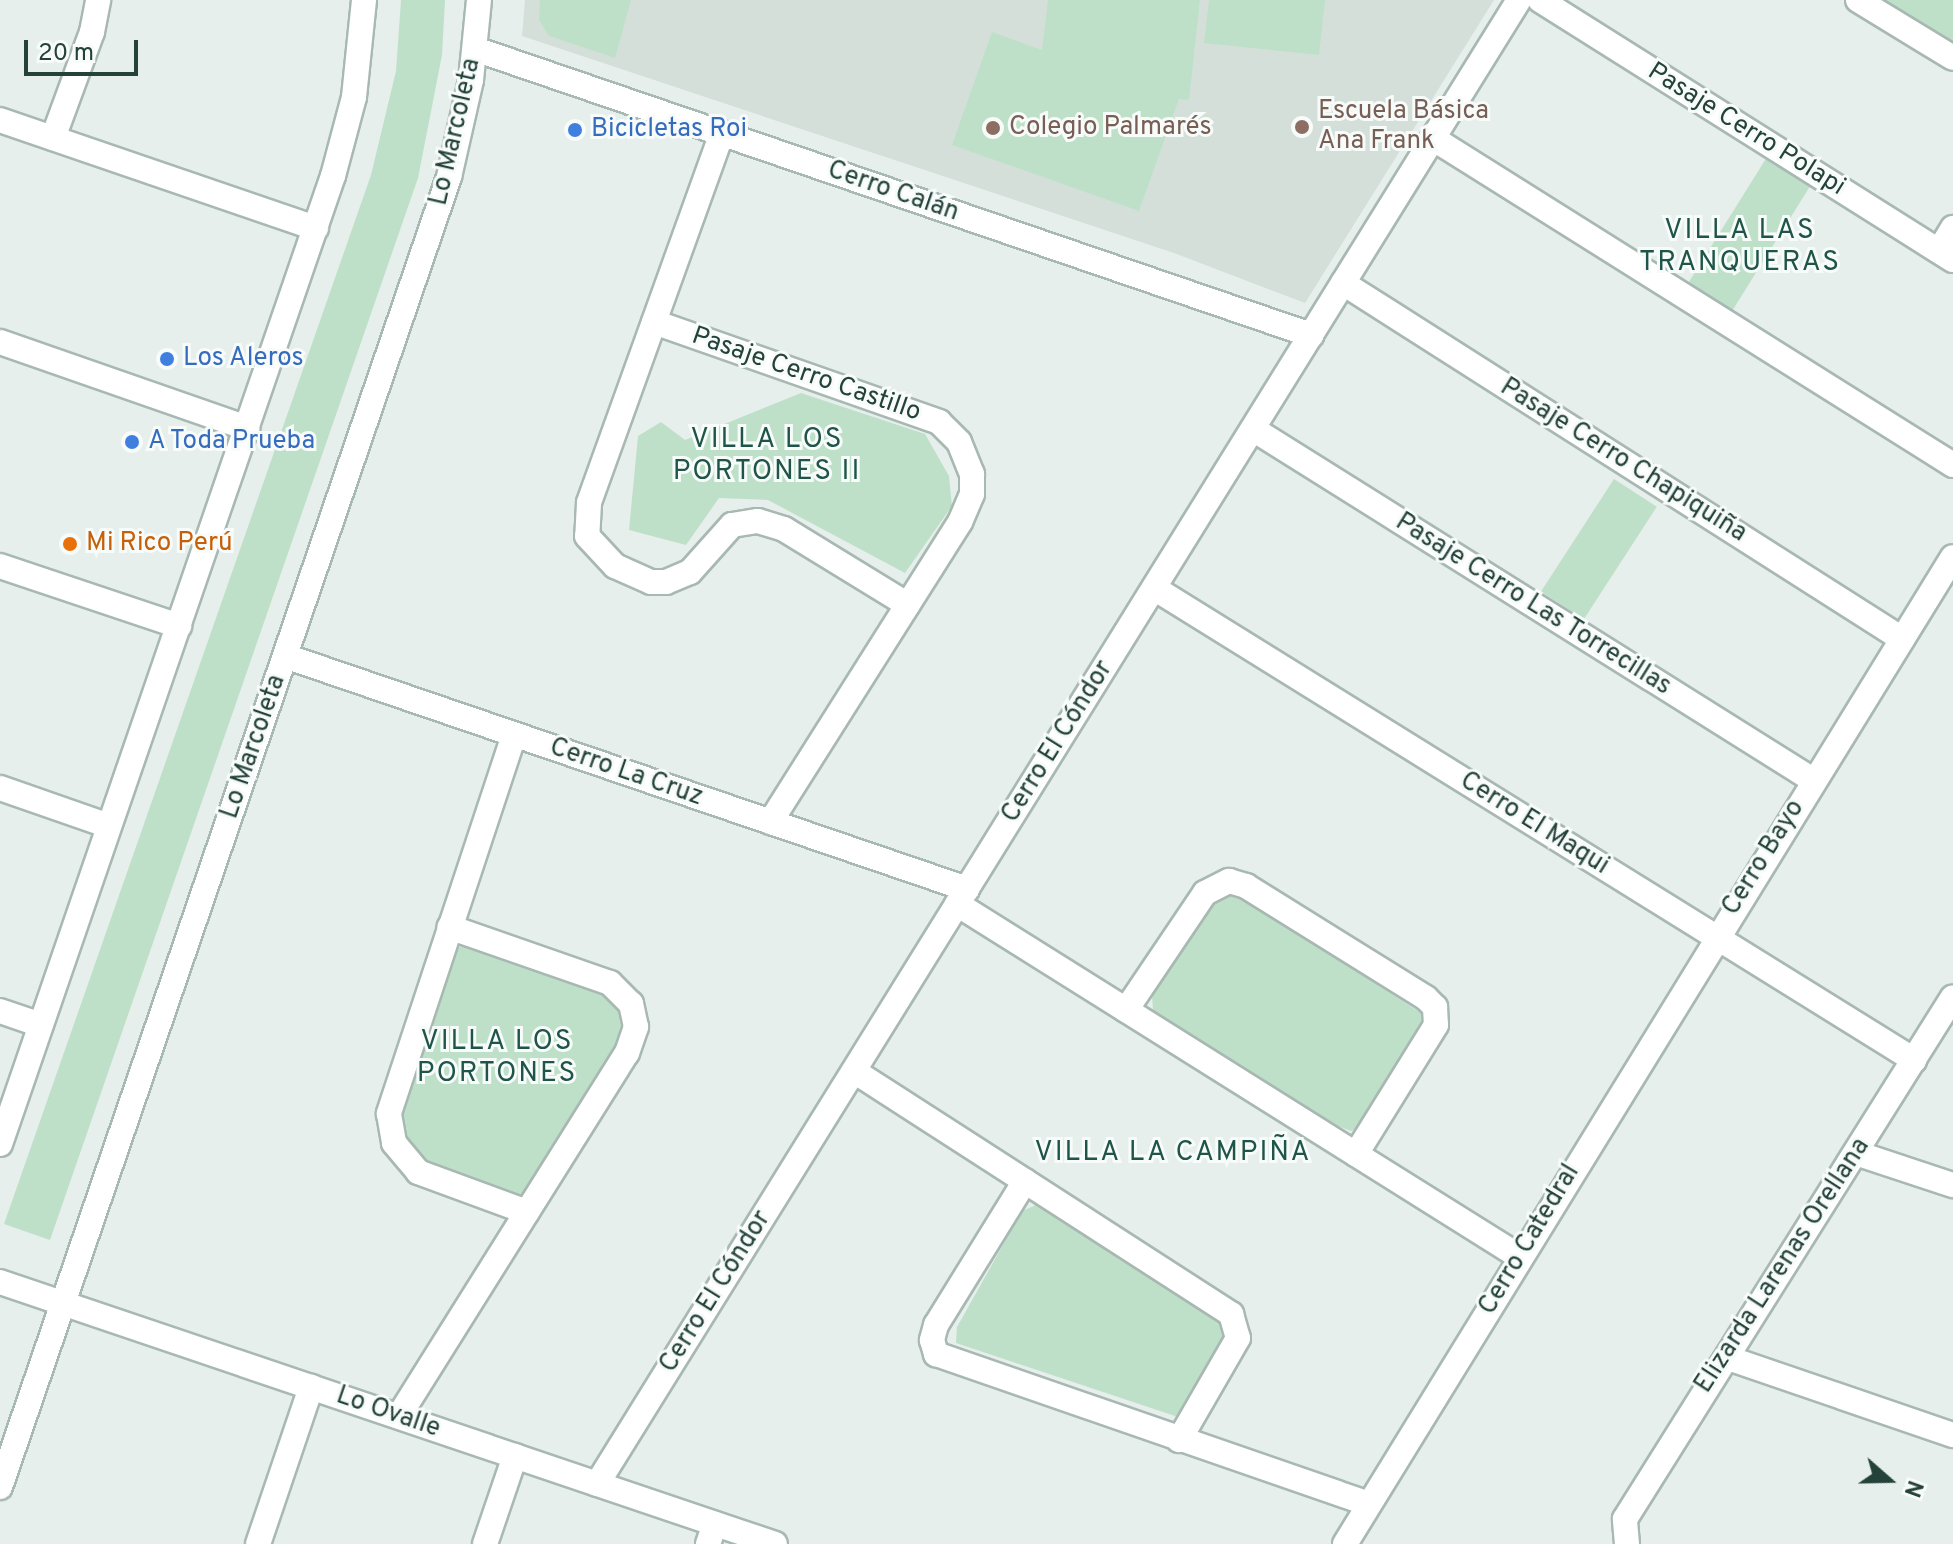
<!DOCTYPE html>
<meta charset="utf-8">
<style>
body{margin:0}
#map{position:relative;width:1953px;height:1544px;overflow:hidden;background:#e6efeb;font-family:Overpass,sans-serif}
div>[style]{position:absolute}
.built>*{inset:0;background:#d4dfda}
.green>*{inset:0;background:#bfe0c8;transform-origin:0 0}
.roads{filter:drop-shadow(2px 0 #a8b8b2) drop-shadow(-2px 0 #a8b8b2) drop-shadow(0 2px #a8b8b2) drop-shadow(0 -2px #a8b8b2)}
.minor>*{height:24px;margin:-12px;padding:0 12px;transform-origin:12px;border-radius:12px;background:#fff}
.tertiary>*{height:24px;margin:-12px;padding:0 12px;transform-origin:12px;border-radius:12px;background:#fff}
.secondary>*{height:24px;margin:-12px;padding:0 12px;transform-origin:12px;border-radius:12px;background:#fff}
.dots>*{width:22px;height:22px;translate:-50% -50%;box-sizing:border-box;border:4px solid #f7fbf9;border-radius:50%}
span{translate:-50% -50%;white-space:nowrap;text-align:center;line-height:1.15;-webkit-text-stroke:6px #f7fbf9;paint-order:stroke}
.education-label{font-size:26px;color:#785e54}
.left{translate:0 -50%;text-align:left}
.shop-label{font-size:26px;color:#366cbe}
.street-label{font-size:26px;color:#24423a}
.food-label{font-size:26px;color:#c56008}
.neighbourhood-label{font-size:28px;color:#1f5548;letter-spacing:2px}
.north{position:absolute;left:1849px;top:1440px;width:80px;height:80px;-webkit-text-stroke:6px #f7fbf9;paint-order:stroke;rotate:110deg;font-size:22px;font-weight:700;line-height:32px;text-align:center;color:#24423a}
.north::after{content:'';display:block;margin:auto;width:28px;height:36px;background:#24423a;clip-path:polygon(50% 0,100% 100%,50% 72%,0 100%)}
.scale{position:absolute;left:24px;top:40px;width:114px;height:36px;box-sizing:border-box;border:4px solid #24423a;border-top:0;padding-left:10px;font-size:24px;line-height:28px;white-space:nowrap;color:#24423a;-webkit-text-stroke:6px #f7fbf9;paint-order:stroke}
</style>
<div id="map">
<div class="built">
<i style="clip-path:polygon(525px 0,1494px 0,1305px 303px,1174px 253px,522px 36px)"></i>
</div>
<div class="green">
<i style="clip-path:polygon(401px 0,445px 0,442px 55px,418px 178px,50px 1240px,4px 1224px,371px 175px,396px 71px)"></i>
<i style="clip-path:polygon(540px 0,631px 0,615px 58px,549px 36px,539px 20px)"></i>
<i style="clip-path:polygon(1048px 0,1200px 0,1189px 100px,1179px 99px,1139px 211px,952px 145px,992px 32px,1042px 50px)"></i>
<i style="clip-path:polygon(1209px 0,1325px 0,1319px 55px,1204px 43px)"></i>
<i style="clip-path:polygon(1881px 0,1953px 0,1953px 44px)"></i>
<i style="left:1767px;top:157px;width:52px;height:150px;rotate:32deg"></i>
<i style="clip-path:polygon(801px 393px,925px 434px,949px 476px,952px 506px,905px 573px,768px 500px,719px 498px,686px 545px,629px 530px,638px 436px,661px 422px,685px 440px)"></i>
<i style="left:1614px;top:479px;width:51px;height:134px;rotate:33deg"></i>
<i style="clip-path:polygon(1221px 892px,1235px 893px,1421px 1013px,1425px 1024px,1360px 1127px,1351px 1131px,1338px 1126px,1153px 1010px,1152px 995px)"></i>
<i style="clip-path:polygon(464px 944px,597px 986px,621px 1008px,626px 1037px,525px 1199px,416px 1159px,397px 1123px,453px 952px)"></i>
<i style="clip-path:polygon(1036px 1205px,1220px 1316px,1230px 1330px,1178px 1417px,956px 1343px,957px 1327px,1022px 1211px)"></i>
</div>
<div class="roads">
<div class="minor">
<i style="left:1540px;top:0;width:488px;rotate:32.2deg"></i>
<i style="left:1858px;top:0;width:111px;rotate:31.4deg"></i>
<i style="left:475px;top:49px;width:884px;rotate:18.89deg"></i>
<i style="left:0;top:120px;width:334px;rotate:18.9deg"></i>
<i style="left:722px;top:133px;width:393px;rotate:109.8deg"></i>
<i style="left:589px;top:503px;width:33px;rotate:93deg"></i>
<i style="left:587px;top:536px;width:41px;rotate:47deg"></i>
<i style="left:615px;top:566px;width:39px;rotate:24deg"></i>
<i style="left:651px;top:582px;width:15px"></i>
<i style="left:666px;top:582px;width:26px;rotate:-23deg"></i>
<i style="left:690px;top:572px;width:63px;rotate:-48.2deg"></i>
<i style="left:732px;top:525px;width:26px;rotate:-9deg"></i>
<i style="left:758px;top:521px;width:27px;rotate:17deg"></i>
<i style="left:784px;top:529px;width:145px;rotate:31.5deg"></i>
<i style="left:53px;top:138px;width:113px;rotate:-69.8deg"></i>
<i style="left:92px;top:32px;width:33px;rotate:-79deg"></i>
<i style="left:1434px;top:139px;width:613px;rotate:32.13deg"></i>
<i style="left:1939px;top:251px;width:27px;rotate:-59deg"></i>
<i style="left:1343px;top:283px;width:663px;rotate:32.49deg"></i>
<i style="left:654px;top:322px;width:302px;rotate:19.3deg"></i>
<i style="left:939px;top:422px;width:28px;rotate:45deg"></i>
<i style="left:959px;top:442px;width:35px;rotate:68deg"></i>
<i style="left:972px;top:474px;width:20px;rotate:90deg"></i>
<i style="left:972px;top:494px;width:30px;rotate:113deg"></i>
<i style="left:960px;top:522px;width:355px;rotate:122.3deg"></i>
<i style="left:0;top:342px;width:262px;rotate:19.2deg"></i>
<i style="left:1253px;top:429px;width:661px;rotate:32.08deg"></i>
<i style="left:0;top:566px;width:189px;rotate:18.5deg"></i>
<i style="left:1154px;top:588px;width:895px;rotate:31.84deg"></i>
<i style="left:285px;top:656px;width:721px;rotate:18.86deg"></i>
<i style="left:514px;top:735px;width:399px;rotate:108.3deg"></i>
<i style="left:389px;top:1114px;width:29px;rotate:80deg"></i>
<i style="left:394px;top:1143px;width:38px;rotate:50deg"></i>
<i style="left:418px;top:1172px;width:116px;rotate:20.2deg"></i>
<i style="left:0;top:788px;width:115px;rotate:19.2deg"></i>
<i style="left:957px;top:904px;width:665px;rotate:32.09deg"></i>
<i style="left:1126px;top:1010px;width:141px;rotate:-56deg"></i>
<i style="left:1205px;top:893px;width:27px;rotate:-27deg"></i>
<i style="left:1229px;top:881px;width:18px;rotate:16deg"></i>
<i style="left:1246px;top:886px;width:212px;rotate:31.9deg"></i>
<i style="left:1426px;top:998px;width:13px;rotate:45deg"></i>
<i style="left:1435px;top:1007px;width:18px;rotate:87deg"></i>
<i style="left:1436px;top:1025px;width:152px;rotate:121.8deg"></i>
<i style="left:0;top:1011px;width:43px;rotate:18.9deg"></i>
<i style="left:854px;top:1071px;width:449px;rotate:32.8deg"></i>
<i style="left:1231px;top:1314px;width:25px;rotate:74deg"></i>
<i style="left:1238px;top:1338px;width:118px;rotate:120deg"></i>
<i style="left:1856px;top:1153px;width:102px;rotate:18.3deg"></i>
<i style="left:1025px;top:1181px;width:169px;rotate:121.7deg"></i>
<i style="left:936px;top:1325px;width:16px;rotate:105deg"></i>
<i style="left:932px;top:1340px;width:15px;rotate:74deg"></i>
<i style="left:936px;top:1354px;width:458px;rotate:19.1deg"></i>
<i style="left:1728px;top:1358px;width:238px;rotate:18.9deg"></i>
<i style="left:399px;top:1416px;width:429px;rotate:-57.9deg"></i>
<i style="left:627px;top:1053px;width:28px;rotate:-71deg"></i>
<i style="left:636px;top:1027px;width:24px;rotate:-102deg"></i>
<i style="left:631px;top:1004px;width:30px;rotate:-135deg"></i>
<i style="left:610px;top:983px;width:170px;rotate:-160.8deg"></i>
<i style="left:597px;top:1484px;width:1747px;rotate:-58.15deg"></i>
<i style="left:258px;top:1544px;width:166px;rotate:-71.3deg"></i>
<i style="left:485px;top:1544px;width:93px;rotate:-71.2deg"></i>
<i style="left:708px;top:1544px;width:21px;rotate:-71deg"></i>
<i style="left:1345px;top:1544px;width:1159px;rotate:-58.37deg"></i>
<i style="left:1627px;top:1544px;width:25px;rotate:-95deg"></i>
<i style="left:1625px;top:1519px;width:616px;rotate:-57.86deg"></i>
</div>
<div class="tertiary">
<i style="left:0;top:1282px;width:818px;rotate:18.68deg"></i>
</div>
<div class="secondary">
<i style="left:0;top:1144px;width:1024px;rotate:-71.02deg"></i>
<i style="left:333px;top:176px;width:82px;rotate:-75.1deg"></i>
<i style="left:354px;top:97px;width:98px;rotate:-84.1deg"></i>
<i style="left:0;top:1487px;width:1385px;rotate:-71.08deg"></i>
<i style="left:449px;top:177px;width:99px;rotate:-77.2deg"></i>
<i style="left:471px;top:80px;width:80px;rotate:-84.3deg"></i>
</div>
</div>
<div class="dots">
<i style="left:1302px;top:127px;background:#8d6e63"></i>
<i style="left:993px;top:128px;background:#8d6e63"></i>
<i style="left:575px;top:130px;background:#3f7fe0"></i>
<i style="left:167px;top:359px;background:#3f7fe0"></i>
<i style="left:132px;top:442px;background:#3f7fe0"></i>
<i style="left:70px;top:544px;background:#e8710a"></i>
</div>
<div class="education-label">
<span class="left" style="left:1318px;top:127px">Escuela Básica<br>Ana Frank</span>
<span class="left" style="left:1009px;top:128px">Colegio Palmarés</span>
</div>
<div class="shop-label">
<span class="left" style="left:591px;top:130px">Bicicletas Roi</span>
<span class="left" style="left:183px;top:359px">Los Aleros</span>
<span class="left" style="left:148px;top:442px">A Toda Prueba</span>
</div>
<div class="street-label">
<span style="left:1746px;top:130px;rotate:32deg">Pasaje Cerro Polapi</span>
<span style="left:456px;top:132px;rotate:-77deg">Lo Marcoleta</span>
<span style="left:893px;top:192px;rotate:19deg">Cerro Calán</span>
<span style="left:806px;top:375px;rotate:19deg">Pasaje Cerro Castillo</span>
<span style="left:1623px;top:461px;rotate:32deg">Pasaje Cerro Chapiquiña</span>
<span style="left:1533px;top:605px;rotate:32deg">Pasaje Cerro Las Torrecillas</span>
<span style="left:1058px;top:742px;rotate:-58deg">Cerro El Cóndor</span>
<span style="left:254px;top:747px;rotate:-71deg">Lo Marcoleta</span>
<span style="left:626px;top:773px;rotate:19deg">Cerro La Cruz</span>
<span style="left:1534px;top:824px;rotate:32deg">Cerro El Maqui</span>
<span style="left:1764px;top:858px;rotate:-58deg">Cerro Bayo</span>
<span style="left:1530px;top:1240px;rotate:-59deg">Cerro Catedral</span>
<span style="left:1783px;top:1266px;rotate:-57deg">Elizarda Larenas Orellana</span>
<span style="left:716px;top:1292px;rotate:-58deg">Cerro El Cóndor</span>
<span style="left:388px;top:1413px;rotate:19deg">Lo Ovalle</span>
</div>
<div class="food-label">
<span class="left" style="left:86px;top:544px">Mi Rico Perú</span>
</div>
<div class="neighbourhood-label">
<span style="left:1740px;top:247px">VILLA LAS<br>TRANQUERAS</span>
<span style="left:767px;top:456px">VILLA LOS<br>PORTONES II</span>
<span style="left:497px;top:1058px">VILLA LOS<br>PORTONES</span>
<span style="left:1173px;top:1153px">VILLA LA CAMPIÑA</span>
</div>
<div class="north">N</div>
<div class="scale">20 m</div>
</div>
